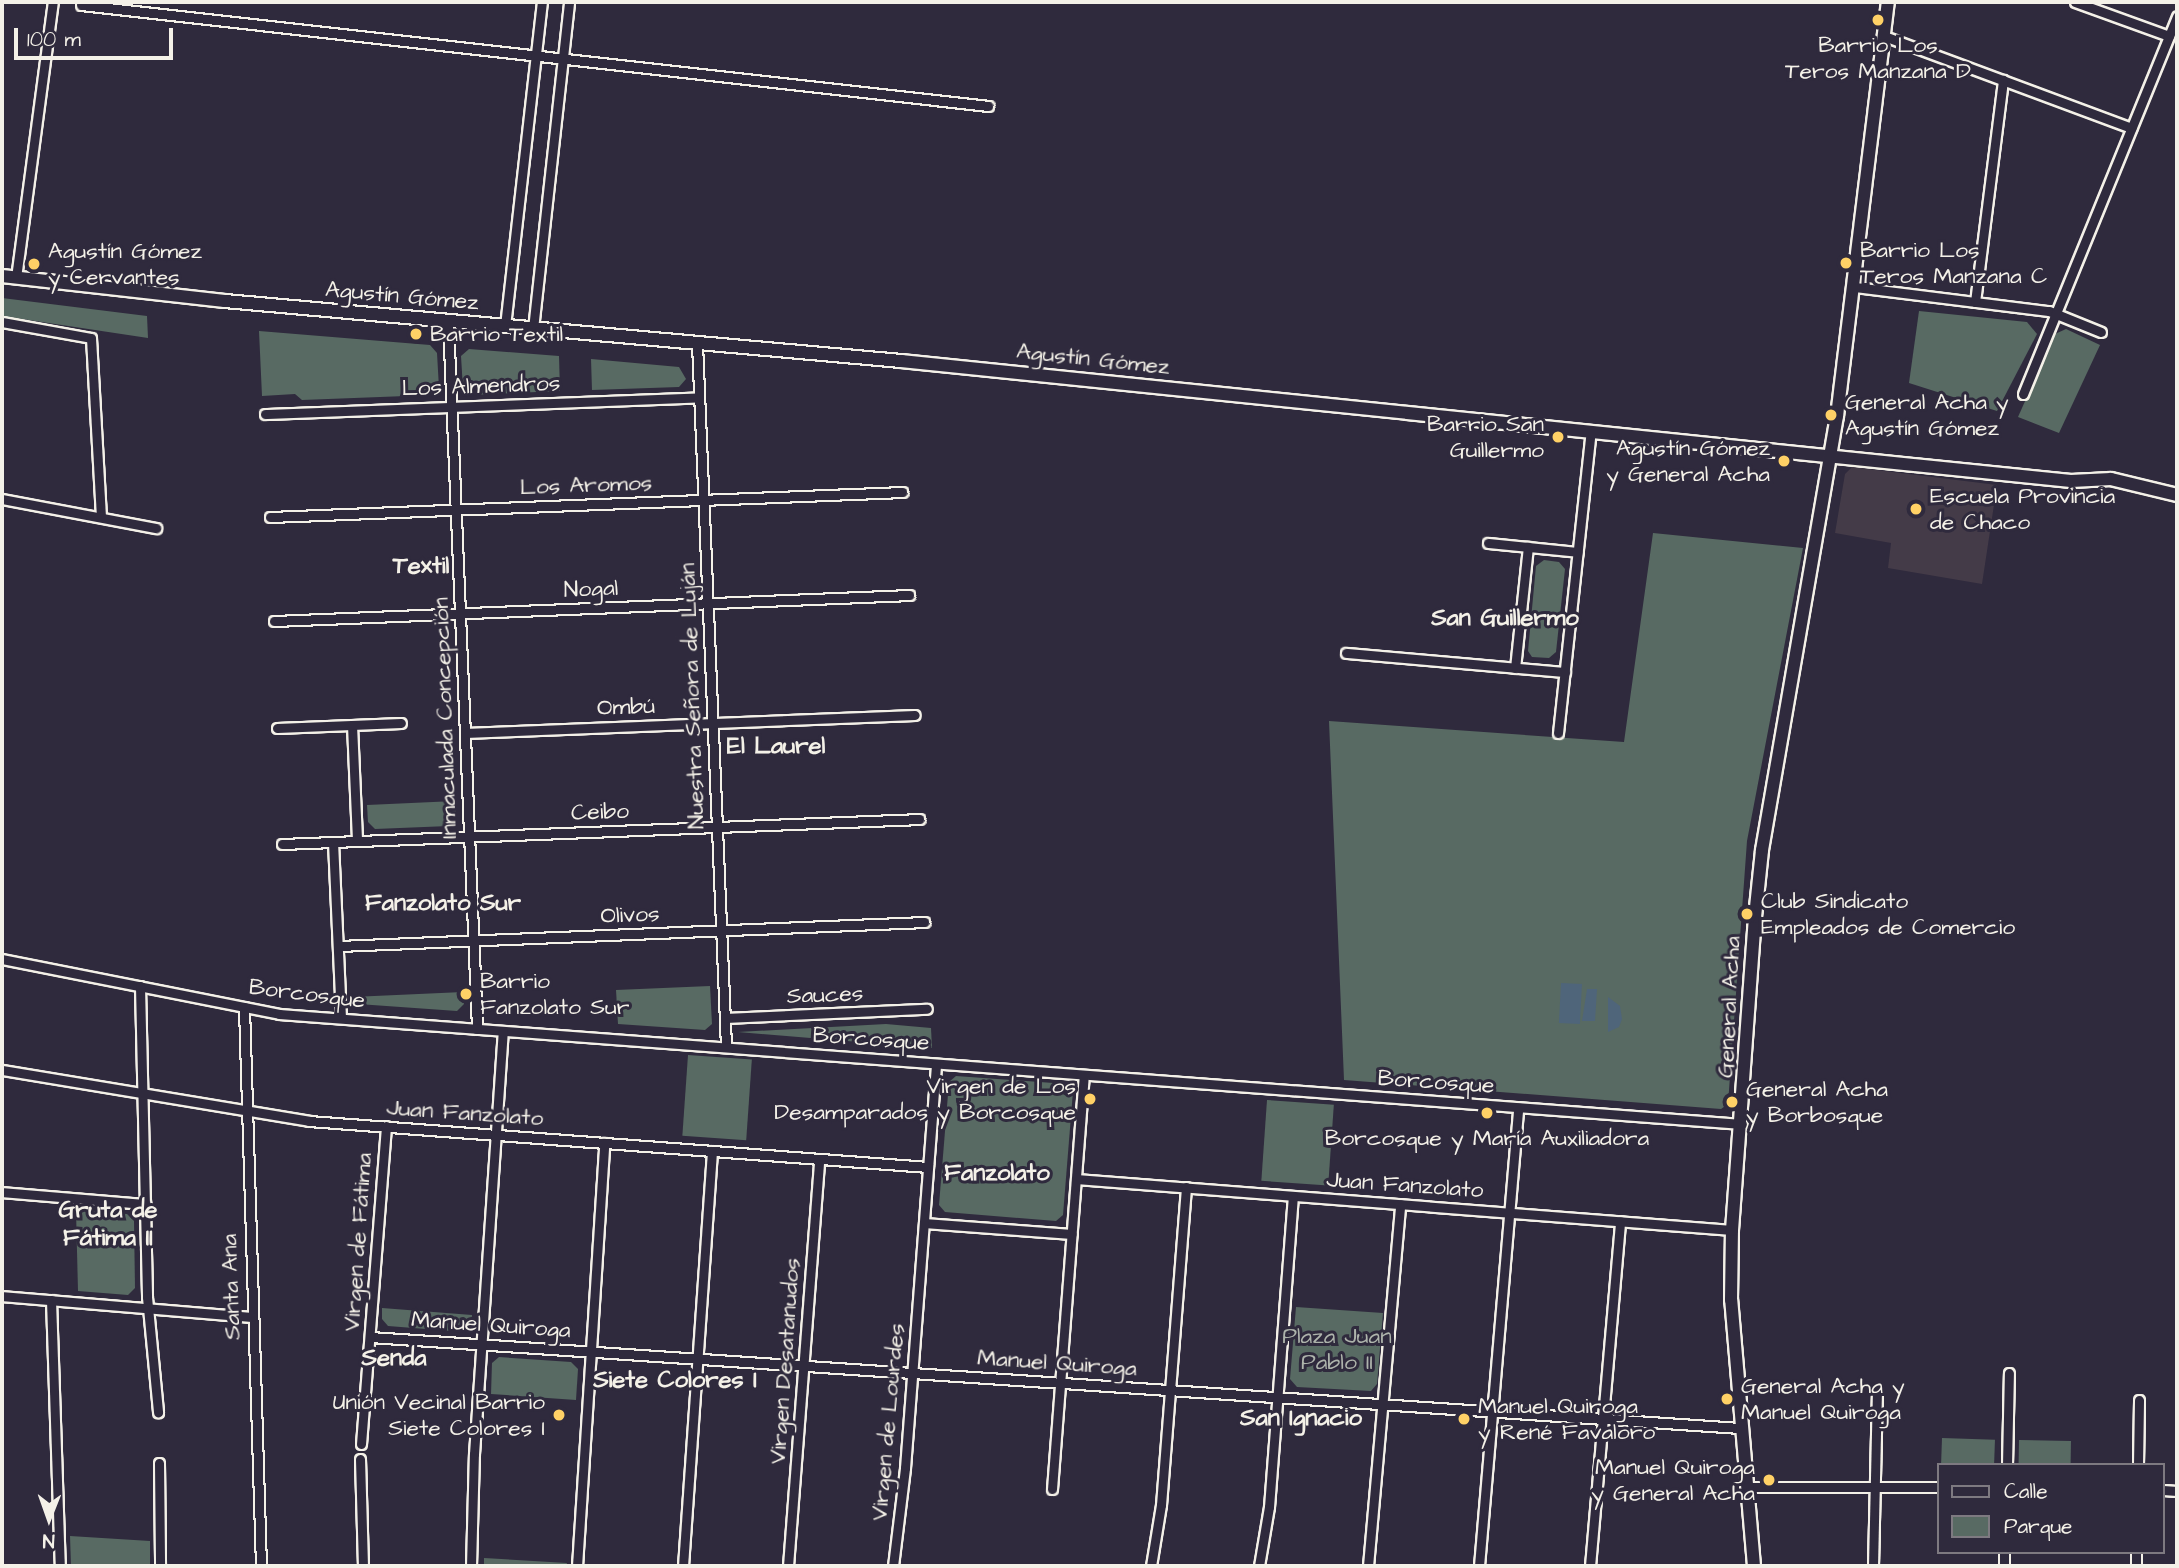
<!DOCTYPE html>
<meta charset="utf-8">
<style>
body{margin:0}
#map{position:relative;width:2179px;height:1568px;overflow:hidden;background:#2f2a3d;font-family:"Architects Daughter",sans-serif}
div>[style]{position:absolute}
.built>*{inset:0;background:#443b48}
.green>*{inset:0;background:#586a63;transform-origin:0 0}
.water>*{inset:0;background:#4f657a;transform-origin:0 0}
.roads{filter:drop-shadow(2px 0 #f4f1e8) drop-shadow(-2px 0 #f4f1e8) drop-shadow(0 2px #f4f1e8) drop-shadow(0 -2px #f4f1e8)}
.street>*{height:9px;margin:-4.5px;padding:0 4.5px;transform-origin:4.5px;border-radius:4.5px;background:#2f2a3d}
.secondary>*{height:12px;margin:-6px;padding:0 6px;transform-origin:6px;border-radius:6px;background:#2f2a3d}
.dots>*{width:19px;height:19px;translate:-50% -50%;box-sizing:border-box;border:4px solid #2f2a3d;border-radius:50%}
span{translate:-50% -50%;white-space:nowrap;text-align:center;line-height:1.15;-webkit-text-stroke:6px #2f2a3d;paint-order:stroke}
.poi-label{font-size:23px;color:#f4f1e8}
.left{translate:0 -50%;text-align:left}
.right{translate:-100% -50%;text-align:right}
.street-label{font-size:23px;color:#f4f1e8}
.park-label{font-size:23px;color:#aeb4ac}
.neighbourhood-label{font-size:24px;color:#f4f1e8;font-weight:700}
.frame{position:absolute;inset:0;border:4px solid #f4f1e8;pointer-events:none}
.legend{position:absolute;left:1937px;top:1463px;width:228px;height:91px;box-sizing:border-box;background:#2f2a3d;border:2px solid #7e7a81;margin:0;padding:9px 12px;list-style:none;font-size:21px;color:#f4f1e8}
.legend li{display:flex;align-items:center;gap:14px;height:35px}
.legend b{width:35px;border:2px solid #7e7a81}
.north{position:absolute;left:14px;top:1484px;width:70px;height:70px;-webkit-text-stroke:5px #2f2a3d;paint-order:stroke;rotate:181deg;font-size:19px;font-weight:700;line-height:28px;text-align:center;color:#f4f1e8}
.north::after{content:'';display:block;margin:auto;width:24px;height:32px;background:#f4f1e8;clip-path:polygon(50% 0,100% 100%,50% 72%,0 100%)}
.scale{position:absolute;left:14px;top:28px;width:159px;height:32px;box-sizing:border-box;border:4px solid #f4f1e8;border-top:0;padding-left:9px;font-size:21px;line-height:24px;white-space:nowrap;color:#f4f1e8;-webkit-text-stroke:5px #2f2a3d;paint-order:stroke}
</style>
<div id="map">
<div class="built">
<i style="clip-path:polygon(1852px 467px,1997px 485px,1982px 584px,1888px 568px,1891px 543px,1835px 533px,1845px 474px)"></i>
</div>
<div class="green">
<i style="clip-path:polygon(2px 298px,147px 316px,148px 338px,2px 316px)"></i>
<i style="clip-path:polygon(1919px 311px,2027px 322px,2037px 334px,1997px 411px,1909px 383px)"></i>
<i style="clip-path:polygon(2066px 329px,2100px 345px,2059px 433px,2018px 417px,2055px 334px)"></i>
<i style="clip-path:polygon(259px 331px,430px 345px,437px 353px,439px 388px,432px 395px,302px 400px,295px 394px,262px 396px)"></i>
<i style="clip-path:polygon(469px 349px,559px 356px,560px 391px,470px 395px,463px 389px,461px 356px)"></i>
<i style="clip-path:polygon(591px 359px,679px 367px,686px 379px,679px 387px,592px 390px)"></i>
<i style="clip-path:polygon(1653px 533px,1803px 548px,1747px 841px,1728px 1104px,1721px 1109px,1344px 1080px,1329px 721px,1624px 742px)"></i>
<i style="clip-path:polygon(1544px 560px,1559px 562px,1565px 569px,1556px 652px,1549px 658px,1532px 657px,1528px 651px,1536px 566px)"></i>
<i style="clip-path:polygon(455px 801px,456px 818px,449px 826px,375px 829px,368px 822px,367px 805px)"></i>
<i style="clip-path:polygon(710px 986px,712px 1024px,705px 1030px,618px 1024px,616px 990px)"></i>
<i style="clip-path:polygon(463px 992px,464px 1004px,457px 1011px,358px 1004px,352px 997px)"></i>
<i style="clip-path:polygon(886px 1024px,931px 1028px,932px 1048px,738px 1032px)"></i>
<i style="left:688px;top:1055px;width:64px;height:81px;rotate:4deg"></i>
<i style="clip-path:polygon(956px 1076px,1067px 1084px,1073px 1091px,1063px 1215px,1056px 1221px,945px 1212px,939px 1205px,949px 1082px)"></i>
<i style="left:1267px;top:1100px;width:67px;height:81px;rotate:4deg"></i>
<i style="clip-path:polygon(76px 1210px,127px 1214px,134px 1221px,135px 1288px,128px 1295px,78px 1291px)"></i>
<i style="clip-path:polygon(1296px 1307px,1383px 1313px,1377px 1384px,1371px 1391px,1297px 1387px,1290px 1379px)"></i>
<i style="clip-path:polygon(382px 1308px,472px 1315px,471px 1326px,464px 1332px,388px 1326px,382px 1319px)"></i>
<i style="clip-path:polygon(499px 1357px,571px 1362px,578px 1369px,576px 1400px,491px 1394px,492px 1363px)"></i>
<i style="left:1942px;top:1438px;width:53px;height:27px;rotate:2deg"></i>
<i style="left:2019px;top:1440px;width:52px;height:25px;rotate:1deg"></i>
<i style="clip-path:polygon(70px 1536px,150px 1541px,150px 1566px,71px 1566px)"></i>
<i style="clip-path:polygon(484px 1558px,567px 1563px,566px 1566px,484px 1566px)"></i>
</div>
<div class="water">
<i style="left:1561px;top:983px;width:21px;height:40px;rotate:3deg"></i>
<i style="clip-path:polygon(1587px 989px,1597px 989px,1595px 1021px,1582px 1021px)"></i>
<i style="clip-path:polygon(1608px 997px,1620px 1006px,1622px 1019px,1619px 1027px,1608px 1032px)"></i>
</div>
<div class="roads">
<div class="street">
<i style="left:2075px;top:2px;width:100px;rotate:19.9deg"></i>
<i style="left:81px;top:5px;width:913px;rotate:6.35deg"></i>
<i style="left:1884px;top:36px;width:264px;rotate:20.4deg"></i>
<i style="left:16px;top:278px;width:278px;rotate:-82.4deg"></i>
<i style="left:1855px;top:287px;width:195px;rotate:7.1deg"></i>
<i style="left:2049px;top:311px;width:56px;rotate:22deg"></i>
<i style="left:1975px;top:302px;width:224px;rotate:-82.8deg"></i>
<i style="left:448px;top:321px;width:709px;rotate:87.65deg"></i>
<i style="left:2px;top:322px;width:90px;rotate:10.2deg"></i>
<i style="left:91px;top:338px;width:179px;rotate:86.8deg"></i>
<i style="left:505px;top:326px;width:326px;rotate:-83.5deg"></i>
<i style="left:533px;top:329px;width:329px;rotate:-83.7deg"></i>
<i style="left:697px;top:343px;width:705px;rotate:87.64deg"></i>
<i style="left:2023px;top:394px;width:408px;rotate:-67.8deg"></i>
<i style="left:265px;top:414px;width:434px;rotate:-2.2deg"></i>
<i style="left:2px;top:499px;width:157px;rotate:10.7deg"></i>
<i style="left:270px;top:517px;width:633px;rotate:-2.26deg"></i>
<i style="left:1488px;top:543px;width:90px;rotate:5.7deg"></i>
<i style="left:274px;top:621px;width:636px;rotate:-2.34deg"></i>
<i style="left:1346px;top:653px;width:220px;rotate:5deg"></i>
<i style="left:1515px;top:668px;width:122px;rotate:-83.9deg"></i>
<i style="left:352px;top:725px;width:116px;rotate:87.5deg"></i>
<i style="left:277px;top:728px;width:124px;rotate:-2.3deg"></i>
<i style="left:465px;top:733px;width:450px;rotate:-2.3deg"></i>
<i style="left:1558px;top:733px;width:304px;rotate:-83.8deg"></i>
<i style="left:333px;top:842px;width:176px;rotate:87.4deg"></i>
<i style="left:282px;top:844px;width:638px;rotate:-2.24deg"></i>
<i style="left:338px;top:946px;width:587px;rotate:-2.34deg"></i>
<i style="left:2px;top:959px;width:282px;rotate:11.2deg"></i>
<i style="left:279px;top:1014px;width:1467px;rotate:4.3deg"></i>
<i style="left:140px;top:986px;width:311px;rotate:88.7deg"></i>
<i style="left:147px;top:1297px;width:116px;rotate:84.5deg"></i>
<i style="left:244px;top:1007px;width:559px;rotate:88.26deg"></i>
<i style="left:725px;top:1018px;width:202px;rotate:-2.6deg"></i>
<i style="left:2px;top:1070px;width:311px;rotate:9.4deg"></i>
<i style="left:309px;top:1121px;width:621px;rotate:4.25deg"></i>
<i style="left:1076px;top:1179px;width:658px;rotate:4.45deg"></i>
<i style="left:2px;top:1192px;width:144px;rotate:4.8deg"></i>
<i style="left:924px;top:1223px;width:148px;rotate:4.3deg"></i>
<i style="left:2px;top:1296px;width:249px;rotate:4.8deg"></i>
<i style="left:51px;top:1300px;width:266px;rotate:88.1deg"></i>
<i style="left:370px;top:1337px;width:1374px;rotate:3.8deg"></i>
<i style="left:361px;top:1444px;width:319px;rotate:-85.5deg"></i>
<i style="left:360px;top:1459px;width:107px;rotate:88.4deg"></i>
<i style="left:159px;top:1463px;width:103px;rotate:89.4deg"></i>
<i style="left:2007px;top:1465px;width:92px;rotate:-88.8deg"></i>
<i style="left:2138px;top:1465px;width:65px;rotate:-89.1deg"></i>
<i style="left:1747px;top:1487px;width:192px"></i>
<i style="left:1052px;top:1489px;width:415px;rotate:-85.6deg"></i>
<i style="left:2163px;top:1490px;width:14px;rotate:4deg"></i>
<i style="left:471px;top:1566px;width:112px;rotate:-88.5deg"></i>
<i style="left:474px;top:1454px;width:424px;rotate:-86.1deg"></i>
<i style="left:577px;top:1566px;width:424px;rotate:-86.3deg"></i>
<i style="left:683px;top:1566px;width:416px;rotate:-86deg"></i>
<i style="left:788px;top:1566px;width:408px;rotate:-85.6deg"></i>
<i style="left:893px;top:1566px;width:99px;rotate:-83deg"></i>
<i style="left:905px;top:1468px;width:405px;rotate:-85.6deg"></i>
<i style="left:1151px;top:1566px;width:62px;rotate:-80.7deg"></i>
<i style="left:1161px;top:1505px;width:319px;rotate:-85.5deg"></i>
<i style="left:1259px;top:1566px;width:60px;rotate:-80.4deg"></i>
<i style="left:1269px;top:1507px;width:312px;rotate:-85.6deg"></i>
<i style="left:1368px;top:1566px;width:363px;rotate:-84.9deg"></i>
<i style="left:1479px;top:1566px;width:460px;rotate:-85.1deg"></i>
<i style="left:1590px;top:1566px;width:346px;rotate:-85deg"></i>
<i style="left:1873px;top:1566px;width:171px;rotate:-88.7deg"></i>
<i style="left:2004px;top:1566px;width:14px;rotate:-90deg"></i>
<i style="left:2136px;top:1566px;width:14px;rotate:-90deg"></i>
</div>
<div class="secondary">
<i style="left:2px;top:276px;width:224px;rotate:6.4deg"></i>
<i style="left:225px;top:301px;width:679px;rotate:5.07deg"></i>
<i style="left:901px;top:361px;width:1176px;rotate:5.86deg"></i>
<i style="left:2071px;top:481px;width:40px;rotate:-2.9deg"></i>
<i style="left:2111px;top:479px;width:68px;rotate:13.6deg"></i>
<i style="left:1754px;top:1566px;width:267px;rotate:-94.9deg"></i>
<i style="left:1731px;top:1300px;width:70px;rotate:-89.2deg"></i>
<i style="left:1732px;top:1230px;width:314px;rotate:-85.8deg"></i>
<i style="left:1755px;top:917px;width:67px;rotate:-84deg"></i>
<i style="left:1762px;top:850px;width:440px;rotate:-80.2deg"></i>
<i style="left:1837px;top:416px;width:417px;rotate:-83deg"></i>
</div>
</div>
<div class="dots">
<i style="left:1878px;top:20px;background:#ffd166"></i>
<i style="left:1846px;top:263px;background:#ffd166"></i>
<i style="left:34px;top:264px;background:#ffd166"></i>
<i style="left:416px;top:334px;background:#ffd166"></i>
<i style="left:1831px;top:415px;background:#ffd166"></i>
<i style="left:1558px;top:437px;background:#ffd166"></i>
<i style="left:1784px;top:461px;background:#ffd166"></i>
<i style="left:1916px;top:509px;background:#ffd166"></i>
<i style="left:1747px;top:914px;background:#ffd166"></i>
<i style="left:466px;top:994px;background:#ffd166"></i>
<i style="left:1090px;top:1099px;background:#ffd166"></i>
<i style="left:1732px;top:1102px;background:#ffd166"></i>
<i style="left:1487px;top:1113px;background:#ffd166"></i>
<i style="left:1727px;top:1399px;background:#ffd166"></i>
<i style="left:559px;top:1415px;background:#ffd166"></i>
<i style="left:1464px;top:1419px;background:#ffd166"></i>
<i style="left:1769px;top:1480px;background:#ffd166"></i>
</div>
<div class="poi-label">
<span style="left:1878px;top:58px">Barrio Los<br>Teros Manzana D</span>
<span class="left" style="left:1860px;top:263px">Barrio Los<br>Teros Manzana C</span>
<span class="left" style="left:48px;top:264px">Agustín Gómez<br>y Cervantes</span>
<span class="left" style="left:430px;top:334px">Barrio Textil</span>
<span class="left" style="left:1845px;top:415px">General Acha y<br>Agustín Gómez</span>
<span class="right" style="left:1544px;top:437px">Barrio San<br>Guillermo</span>
<span class="right" style="left:1770px;top:461px">Agustín Gómez<br>y General Acha</span>
<span class="left" style="left:1930px;top:509px">Escuela Provincia<br>de Chaco</span>
<span class="left" style="left:1761px;top:914px">Club Sindicato<br>Empleados de Comercio</span>
<span class="left" style="left:480px;top:994px">Barrio<br>Fanzolato Sur</span>
<span class="right" style="left:1076px;top:1099px">Virgen de Los<br>Desamparados y Borcosque</span>
<span class="left" style="left:1746px;top:1102px">General Acha<br>y Borbosque</span>
<span style="left:1487px;top:1138px">Borcosque y María Auxiliadora</span>
<span class="left" style="left:1741px;top:1399px">General Acha y<br>Manuel Quiroga</span>
<span class="right" style="left:545px;top:1415px">Unión Vecinal Barrio<br>Siete Colores I</span>
<span class="left" style="left:1478px;top:1419px">Manuel Quiroga<br>y René Favaloro</span>
<span class="right" style="left:1755px;top:1480px">Manuel Quiroga<br>y General Acha</span>
</div>
<div class="street-label">
<span style="left:402px;top:296px;rotate:5deg">Agustín Gómez</span>
<span style="left:1093px;top:359px;rotate:6deg">Agustín Gómez</span>
<span style="left:481px;top:386px;rotate:-2deg">Los Almendros</span>
<span style="left:586px;top:485px;rotate:-2deg">Los Aromos</span>
<span style="left:591px;top:589px;rotate:-2deg">Nogal</span>
<span style="left:692px;top:696px;rotate:-92deg">Nuestra Señora de Luján</span>
<span style="left:626px;top:707px;rotate:-2deg">Ombú</span>
<span style="left:445px;top:718px;rotate:-92deg">Inmaculada Concepción</span>
<span style="left:600px;top:812px;rotate:-2deg">Ceibo</span>
<span style="left:630px;top:915px;rotate:-2deg">Olivos</span>
<span style="left:307px;top:994px;rotate:7deg">Borcosque</span>
<span style="left:825px;top:995px;rotate:-2deg">Sauces</span>
<span style="left:1729px;top:1007px;rotate:-87deg">General Acha</span>
<span style="left:871px;top:1039px;rotate:4deg">Borcosque</span>
<span style="left:1436px;top:1082px;rotate:4deg">Borcosque</span>
<span style="left:465px;top:1113px;rotate:4deg">Juan Fanzolato</span>
<span style="left:1405px;top:1185px;rotate:4deg">Juan Fanzolato</span>
<span style="left:358px;top:1242px;rotate:-86deg">Virgen de Fátima</span>
<span style="left:231px;top:1287px;rotate:-92deg">Santa Ana</span>
<span style="left:491px;top:1325px;rotate:4deg">Manuel Quiroga</span>
<span style="left:785px;top:1361px;rotate:-86deg">Virgen Desatanudos</span>
<span style="left:1057px;top:1363px;rotate:4deg">Manuel Quiroga</span>
<span style="left:888px;top:1422px;rotate:-85deg">Virgen de Lourdes</span>
</div>
<div class="park-label">
<span style="left:1337px;top:1349px">Plaza Juan<br>Pablo II</span>
</div>
<div class="neighbourhood-label">
<span style="left:421px;top:567px">Textil</span>
<span style="left:1505px;top:619px">San Guillermo</span>
<span style="left:776px;top:747px">El Laurel</span>
<span style="left:443px;top:904px">Fanzolato Sur</span>
<span style="left:997px;top:1174px">Fanzolato</span>
<span style="left:108px;top:1225px">Gruta de<br>Fátima II</span>
<span style="left:394px;top:1359px">Senda</span>
<span style="left:675px;top:1381px">Siete Colores I</span>
<span style="left:1301px;top:1419px">San Ignacio</span>
</div>
<div class="frame"></div>
<ul class="legend">
<li><b style="height:9px;background:#2f2a3d"></b>Calle</li>
<li><b style="height:19px;background:#586a63"></b>Parque</li>
</ul>
<div class="north">N</div>
<div class="scale">100 m</div>
</div>
